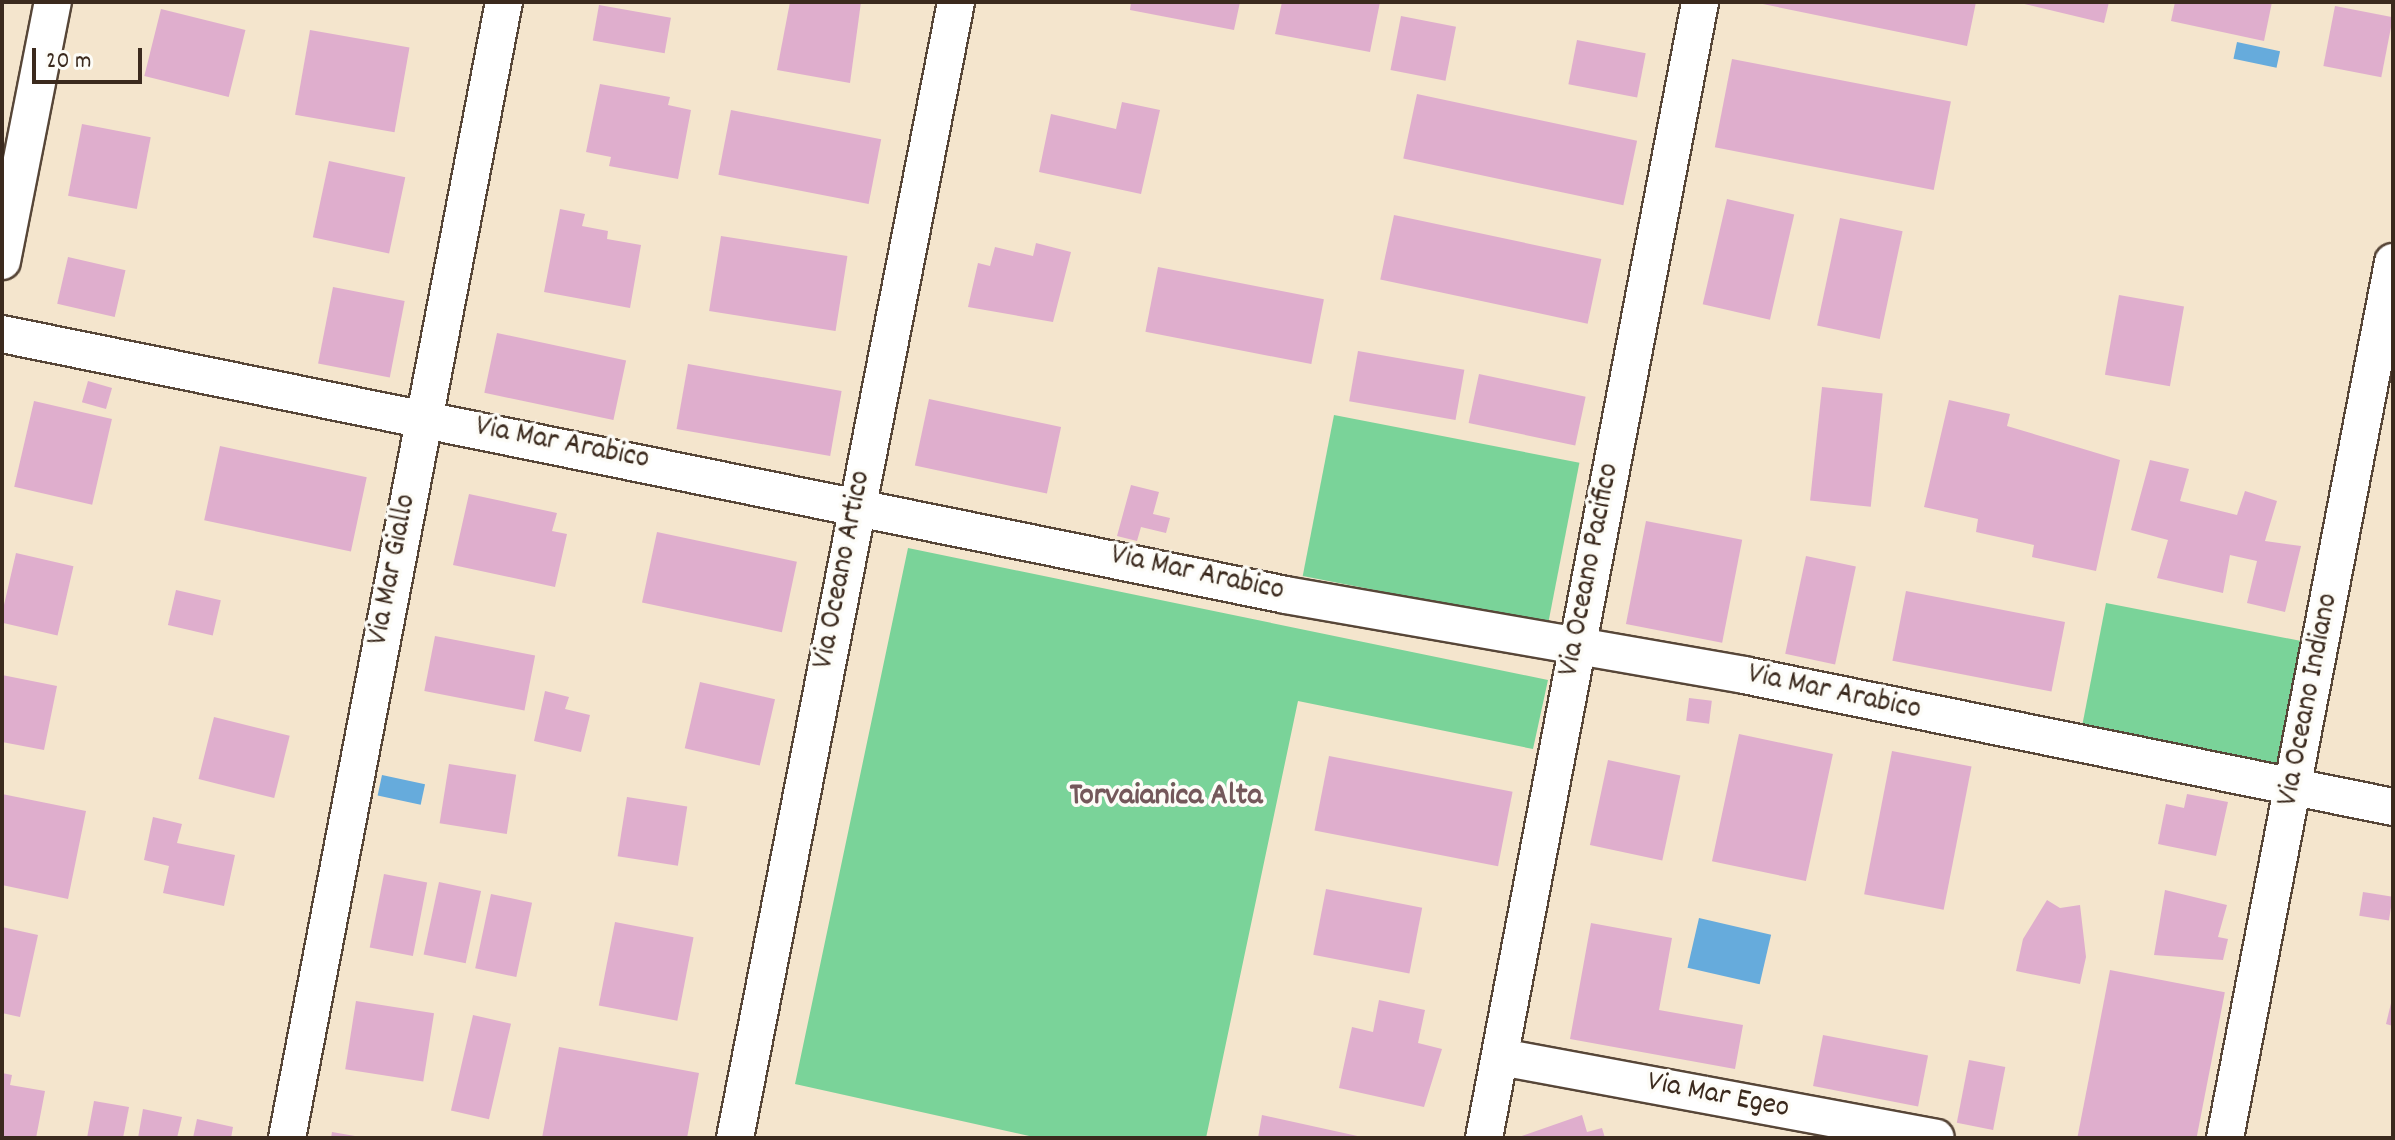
<!DOCTYPE html>
<style>
body{margin:0}
#map{position:relative;width:2395px;height:1140px;overflow:hidden;background:#f4e5cd;font-family:Dekko,sans-serif}
div>[style]{position:absolute}
.green>*{inset:0;background:#7ad399;transform-origin:0 0}
.water>*{inset:0;background:#66abdc;transform-origin:0 0}
.building>*{inset:0;background:#dfaecd;transform-origin:0 0}
.roads{filter:drop-shadow(2px 0 #574638) drop-shadow(-2px 0 #574638) drop-shadow(0 2px #574638) drop-shadow(0 -2px #574638)}
.minor>*{height:36px;margin:-18px;padding:0 18px;transform-origin:18px;border-radius:18px;background:#fff}
span{translate:-50% -50%;white-space:nowrap;text-align:center;line-height:1.15;-webkit-text-stroke:7px #fdfcf7;paint-order:stroke}
.street-label{font-size:30px;color:#3b2a1e}
.neighbourhood-label{font-size:32px;color:#74585b;font-weight:700}
.frame{position:absolute;inset:0;border:4px solid #3b2a1e;pointer-events:none}
.scale{position:absolute;left:32px;top:48px;width:110px;height:36px;box-sizing:border-box;border:4px solid #3b2a1e;border-top:0;padding-left:10px;font-size:24px;line-height:28px;white-space:nowrap;color:#3b2a1e;-webkit-text-stroke:6px #fdfcf7;paint-order:stroke}
</style>
<div id="map">
<div class="green">
<i style="left:1334px;top:415px;width:250px;height:164px;rotate:11deg"></i>
<i style="clip-path:polygon(908px 548px,1548px 680px,1533px 749px,1298px 701px,1206px 1138px,1038px 1138px,795px 1084px)"></i>
<i style="left:2106px;top:603px;width:204px;height:126px;rotate:11deg"></i>
</div>
<div class="water">
<i style="left:2237px;top:42px;width:44px;height:17px;rotate:12deg"></i>
<i style="left:382px;top:775px;width:44px;height:21px;rotate:12deg"></i>
<i style="left:1699px;top:918px;width:74px;height:51px;rotate:13deg"></i>
</div>
<div class="building">
<i style="clip-path:polygon(790px 2px,861px 2px,850px 83px,777px 70px)"></i>
<i style="clip-path:polygon(1131px 2px,1240px 2px,1234px 30px,1130px 10px)"></i>
<i style="clip-path:polygon(1282px 2px,1380px 2px,1370px 52px,1275px 34px)"></i>
<i style="clip-path:polygon(1753px 2px,1976px 2px,1967px 46px)"></i>
<i style="clip-path:polygon(2016px 2px,2109px 2px,2104px 23px)"></i>
<i style="clip-path:polygon(2175px 2px,2272px 2px,2264px 41px,2171px 21px)"></i>
<i style="left:599px;top:5px;width:73px;height:36px;rotate:10deg"></i>
<i style="left:2335px;top:6px;width:59px;height:61px;rotate:11deg"></i>
<i style="left:161px;top:9px;width:87px;height:69px;rotate:14deg"></i>
<i style="left:1401px;top:16px;width:56px;height:55px;rotate:11deg"></i>
<i style="left:310px;top:30px;width:101px;height:86px;rotate:10deg"></i>
<i style="left:1577px;top:40px;width:70px;height:45px;rotate:11deg"></i>
<i style="left:1732px;top:59px;width:223px;height:90px;rotate:11deg"></i>
<i style="clip-path:polygon(600px 84px,670px 97px,668px 105px,691px 110px,678px 179px,609px 166px,611px 157px,586px 152px)"></i>
<i style="left:1417px;top:94px;width:225px;height:66px;rotate:12deg"></i>
<i style="clip-path:polygon(1122px 102px,1160px 110px,1141px 194px,1039px 172px,1051px 114px,1116px 129px)"></i>
<i style="left:731px;top:110px;width:153px;height:66px;rotate:11deg"></i>
<i style="left:82px;top:124px;width:70px;height:73px;rotate:11deg"></i>
<i style="left:329px;top:161px;width:78px;height:78px;rotate:12deg"></i>
<i style="left:1727px;top:199px;width:69px;height:108px;rotate:13deg"></i>
<i style="clip-path:polygon(560px 209px,585px 214px,582px 226px,608px 231px,607px 239px,641px 245px,630px 308px,544px 292px)"></i>
<i style="left:1394px;top:215px;width:212px;height:66px;rotate:12deg"></i>
<i style="left:1840px;top:218px;width:64px;height:110px;rotate:12deg"></i>
<i style="left:721px;top:236px;width:128px;height:76px;rotate:9deg"></i>
<i style="clip-path:polygon(1036px 243px,1071px 252px,1053px 322px,968px 307px,978px 263px,990px 266px,995px 247px,1033px 256px)"></i>
<i style="left:68px;top:257px;width:59px;height:48px;rotate:13deg"></i>
<i style="left:1158px;top:267px;width:169px;height:66px;rotate:11deg"></i>
<i style="left:333px;top:287px;width:73px;height:78px;rotate:11deg"></i>
<i style="left:2119px;top:295px;width:66px;height:81px;rotate:10deg"></i>
<i style="left:497px;top:333px;width:132px;height:61px;rotate:12deg"></i>
<i style="left:1358px;top:351px;width:108px;height:51px;rotate:10deg"></i>
<i style="left:688px;top:364px;width:156px;height:66px;rotate:10deg"></i>
<i style="left:1479px;top:374px;width:109px;height:50px;rotate:12deg"></i>
<i style="left:88px;top:381px;width:25px;height:22px;rotate:16deg"></i>
<i style="left:1822px;top:387px;width:61px;height:114px;rotate:6deg"></i>
<i style="left:929px;top:399px;width:135px;height:68px;rotate:12deg"></i>
<i style="clip-path:polygon(1949px 400px,2010px 414px,2007px 426px,2120px 460px,2096px 571px,2032px 557px,2034px 545px,1976px 532px,1978px 519px,1924px 507px)"></i>
<i style="left:34px;top:401px;width:80px;height:88px;rotate:13deg"></i>
<i style="left:220px;top:446px;width:150px;height:76px;rotate:12deg"></i>
<i style="clip-path:polygon(2150px 460px,2189px 469px,2180px 501px,2237px 515px,2245px 491px,2277px 501px,2265px 541px,2301px 546px,2285px 612px,2247px 603px,2257px 561px,2230px 555px,2223px 593px,2157px 578px,2168px 540px,2131px 530px)"></i>
<i style="clip-path:polygon(1131px 485px,1159px 492px,1153px 514px,1170px 518px,1166px 533px,1141px 527px,1137px 541px,1117px 536px)"></i>
<i style="clip-path:polygon(469px 494px,557px 513px,552px 531px,567px 534px,555px 587px,453px 565px)"></i>
<i style="left:1646px;top:521px;width:98px;height:105px;rotate:11deg"></i>
<i style="left:657px;top:532px;width:143px;height:72px;rotate:12deg"></i>
<i style="left:16px;top:553px;width:59px;height:71px;rotate:13deg"></i>
<i style="left:1806px;top:556px;width:51px;height:100px;rotate:12deg"></i>
<i style="left:176px;top:590px;width:46px;height:36px;rotate:13deg"></i>
<i style="left:1906px;top:591px;width:162px;height:71px;rotate:11deg"></i>
<i style="left:435px;top:636px;width:102px;height:56px;rotate:11deg"></i>
<i style="clip-path:polygon(2px 675px,57px 686px,44px 750px,2px 742px)"></i>
<i style="left:700px;top:682px;width:77px;height:68px;rotate:13deg"></i>
<i style="clip-path:polygon(545px 691px,569px 697px,565px 709px,590px 715px,581px 752px,534px 741px)"></i>
<i style="left:1689px;top:698px;width:23px;height:23px;rotate:7deg"></i>
<i style="left:214px;top:717px;width:78px;height:64px;rotate:14deg"></i>
<i style="left:1739px;top:734px;width:96px;height:130px;rotate:12deg"></i>
<i style="left:1892px;top:751px;width:81px;height:146px;rotate:11deg"></i>
<i style="left:1329px;top:756px;width:187px;height:76px;rotate:11deg"></i>
<i style="left:1608px;top:760px;width:74px;height:87px;rotate:12deg"></i>
<i style="left:449px;top:764px;width:68px;height:60px;rotate:9deg"></i>
<i style="clip-path:polygon(2px 794px,86px 811px,68px 899px,2px 885px)"></i>
<i style="clip-path:polygon(2187px 794px,2228px 802px,2216px 856px,2158px 844px,2166px 804px,2184px 808px)"></i>
<i style="left:627px;top:797px;width:61px;height:60px;rotate:9deg"></i>
<i style="clip-path:polygon(153px 817px,182px 824px,177px 843px,235px 855px,224px 906px,163px 893px,169px 866px,144px 860px)"></i>
<i style="left:384px;top:874px;width:44px;height:75px;rotate:11deg"></i>
<i style="left:439px;top:882px;width:43px;height:74px;rotate:12deg"></i>
<i style="left:1326px;top:889px;width:98px;height:67px;rotate:11deg"></i>
<i style="clip-path:polygon(2165px 890px,2227px 905px,2218px 937px,2228px 939px,2223px 960px,2154px 955px)"></i>
<i style="left:2363px;top:892px;width:30px;height:24px;rotate:9deg"></i>
<i style="left:491px;top:894px;width:42px;height:76px;rotate:12deg"></i>
<i style="clip-path:polygon(2047px 900px,2060px 908px,2080px 905px,2086px 957px,2080px 984px,2016px 971px,2023px 939px)"></i>
<i style="left:615px;top:922px;width:80px;height:85px;rotate:11deg"></i>
<i style="clip-path:polygon(1591px 923px,1672px 938px,1659px 1010px,1743px 1025px,1735px 1069px,1570px 1039px)"></i>
<i style="clip-path:polygon(2px 927px,38px 935px,20px 1017px,2px 1013px)"></i>
<i style="left:2110px;top:970px;width:117px;height:171px;rotate:11deg"></i>
<i style="clip-path:polygon(2393px 995px,2393px 1026px,2386px 1024px)"></i>
<i style="clip-path:polygon(1379px 1000px,1425px 1010px,1418px 1043px,1442px 1049px,1424px 1107px,1339px 1088px,1352px 1027px,1373px 1032px)"></i>
<i style="left:356px;top:1001px;width:79px;height:69px;rotate:9deg"></i>
<i style="left:473px;top:1015px;width:39px;height:98px;rotate:13deg"></i>
<i style="left:1823px;top:1035px;width:107px;height:52px;rotate:11deg"></i>
<i style="clip-path:polygon(559px 1047px,699px 1073px,687px 1138px,542px 1138px)"></i>
<i style="left:1969px;top:1060px;width:37px;height:64px;rotate:11deg"></i>
<i style="clip-path:polygon(2px 1073px,12px 1075px,10px 1085px,45px 1091px,36px 1138px,2px 1138px)"></i>
<i style="clip-path:polygon(94px 1101px,129px 1107px,123px 1138px,87px 1138px)"></i>
<i style="clip-path:polygon(143px 1109px,182px 1117px,177px 1138px,138px 1138px)"></i>
<i style="clip-path:polygon(1262px 1115px,1362px 1137px,1362px 1138px,1258px 1138px)"></i>
<i style="clip-path:polygon(1582px 1115px,1587px 1132px,1602px 1128px,1605px 1138px,1516px 1138px)"></i>
<i style="clip-path:polygon(197px 1119px,233px 1127px,231px 1138px,193px 1138px)"></i>
<i style="clip-path:polygon(332px 1132px,355px 1136px,355px 1138px,331px 1138px)"></i>
</div>
<div class="roads">
<div class="minor">
<i style="left:2px;top:261px;width:264px;rotate:-78.9deg"></i>
<i style="left:2px;top:334px;width:1310px;rotate:11.49deg"></i>
<i style="left:1286px;top:595px;width:465px;rotate:9.9deg"></i>
<i style="left:1744px;top:675px;width:662px;rotate:11.5deg"></i>
<i style="left:1501px;top:1057px;width:442px;rotate:10.5deg"></i>
<i style="left:287px;top:1138px;width:1157px;rotate:-79.19deg"></i>
<i style="left:735px;top:1138px;width:1157px;rotate:-78.99deg"></i>
<i style="left:1484px;top:1138px;width:1156px;rotate:-79.23deg"></i>
<i style="left:2225px;top:1138px;width:892px;rotate:-79.14deg"></i>
</div>
</div>
<div class="street-label">
<span style="left:562px;top:445px;rotate:11deg">Via Mar Arabico</span>
<span style="left:394px;top:570px;rotate:-79deg">Via Mar Giallo</span>
<span style="left:844px;top:570px;rotate:-79deg">Via Oceano Artico</span>
<span style="left:1591px;top:570px;rotate:-79deg">Via Oceano Pacifico</span>
<span style="left:1197px;top:575px;rotate:12deg">Via Mar Arabico</span>
<span style="left:1834px;top:694px;rotate:12deg">Via Mar Arabico</span>
<span style="left:2310px;top:700px;rotate:-79deg">Via Oceano Indiano</span>
<span style="left:1718px;top:1097px;rotate:11deg">Via Mar Egeo</span>
</div>
<div class="neighbourhood-label">
<span style="left:1166px;top:797px">Torvaianica Alta</span>
</div>
<div class="frame"></div>
<div class="scale">20 m</div>
</div>
